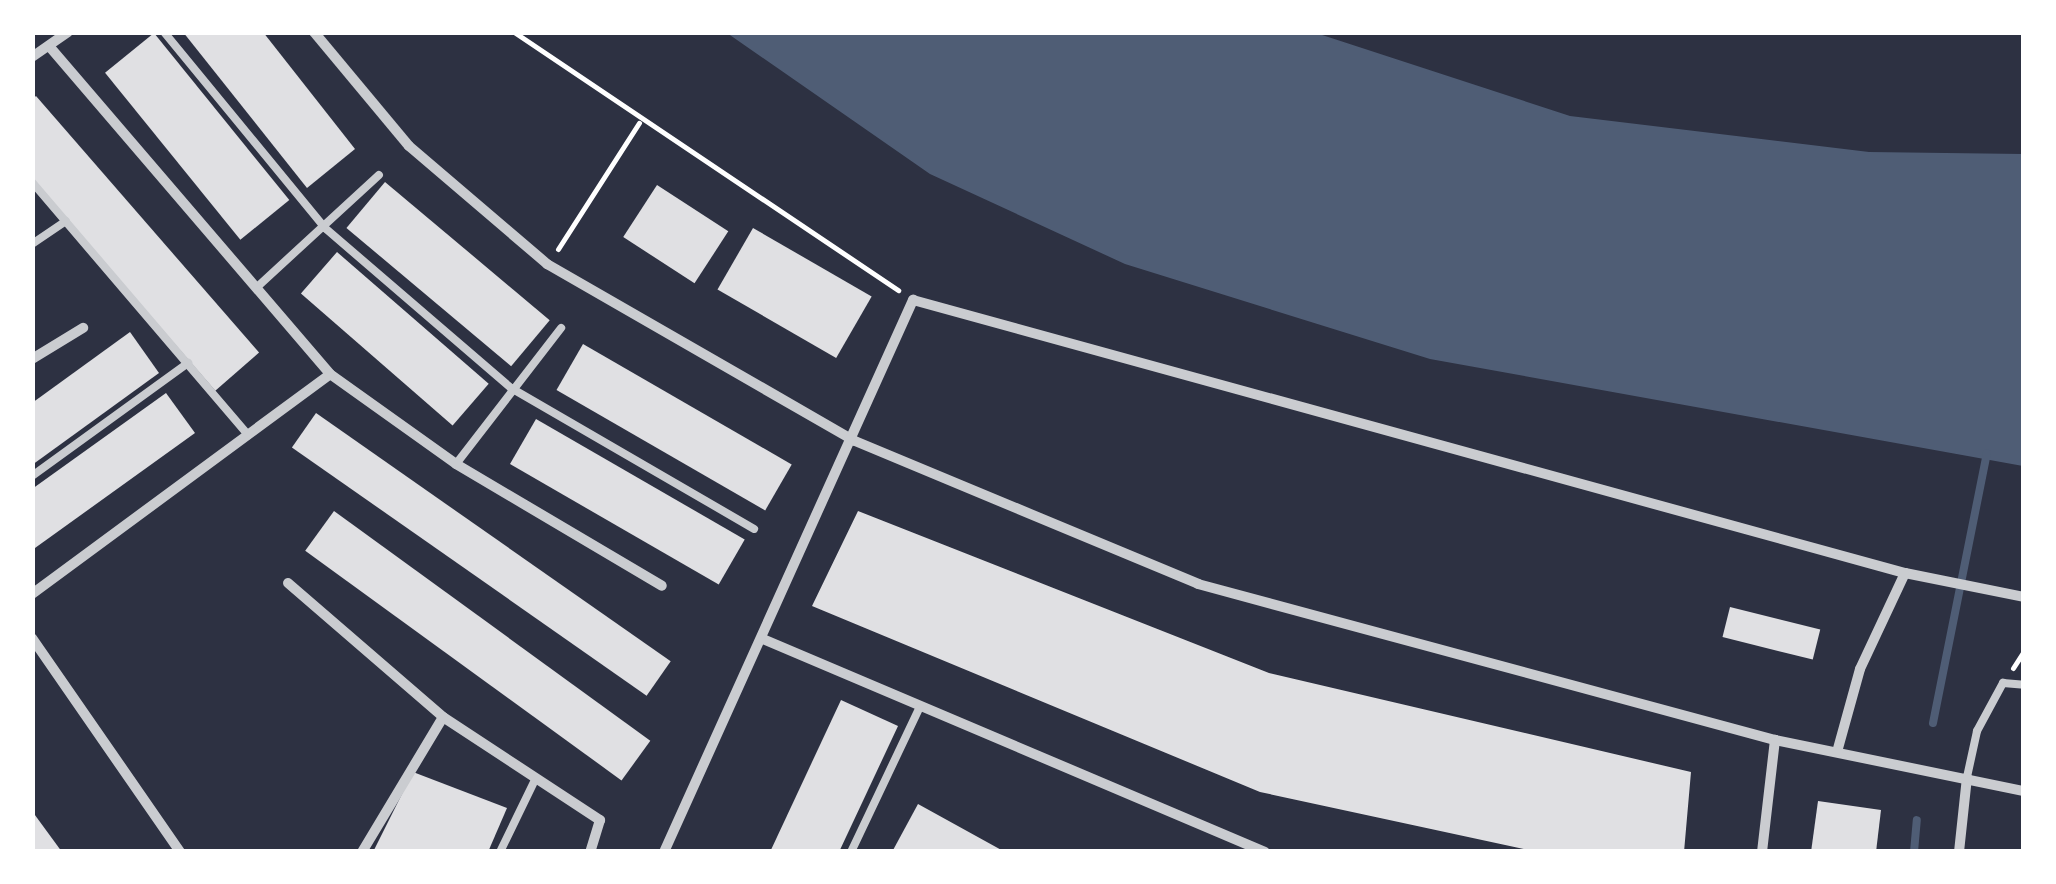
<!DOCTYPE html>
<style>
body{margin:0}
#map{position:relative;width:2056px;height:884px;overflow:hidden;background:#2d3142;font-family:"PT Serif",serif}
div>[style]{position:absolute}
.water>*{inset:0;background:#4f5d75}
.stream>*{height:8px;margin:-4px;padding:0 4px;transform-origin:4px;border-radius:4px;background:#4f5d75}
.building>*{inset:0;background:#e0e0e3;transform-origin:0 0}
.path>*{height:5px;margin:-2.5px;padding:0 2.5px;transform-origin:2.5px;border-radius:2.5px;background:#fff}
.service>*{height:8px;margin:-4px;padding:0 4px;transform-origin:4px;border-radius:4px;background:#caccd0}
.minor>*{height:10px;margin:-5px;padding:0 5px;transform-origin:5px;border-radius:5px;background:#caccd0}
span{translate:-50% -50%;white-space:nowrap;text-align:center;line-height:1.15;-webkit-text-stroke:10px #fff;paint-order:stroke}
.frame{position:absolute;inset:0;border:35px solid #fff;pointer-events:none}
</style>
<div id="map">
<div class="water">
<i style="clip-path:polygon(727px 33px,1316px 33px,1570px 116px,1869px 152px,2023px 154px,2023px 466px,1430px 359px,1125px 264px,930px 174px)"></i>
</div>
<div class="stream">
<i style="left:1933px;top:723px;width:275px;rotate:-78.7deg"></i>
<i style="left:1914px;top:852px;width:32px;rotate:-85deg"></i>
</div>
<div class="building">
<i style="clip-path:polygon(183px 32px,263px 32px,355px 149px,307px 188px)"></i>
<i style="left:154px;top:33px;width:215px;height:63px;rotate:51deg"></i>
<i style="left:36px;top:96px;width:340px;height:58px;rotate:49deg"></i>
<i style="left:385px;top:182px;width:215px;height:60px;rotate:40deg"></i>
<i style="left:657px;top:185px;width:85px;height:62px;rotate:33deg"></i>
<i style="left:753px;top:228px;width:137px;height:71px;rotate:30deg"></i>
<i style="left:337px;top:252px;width:201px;height:55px;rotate:41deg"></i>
<i style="clip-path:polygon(130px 332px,159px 373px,32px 465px,32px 403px)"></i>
<i style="left:583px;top:344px;width:241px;height:53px;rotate:30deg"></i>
<i style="clip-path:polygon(166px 393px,195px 433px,35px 548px,32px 489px)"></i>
<i style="left:316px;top:413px;width:433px;height:42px;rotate:35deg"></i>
<i style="left:536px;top:419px;width:241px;height:52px;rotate:30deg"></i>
<i style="left:334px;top:511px;width:391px;height:49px;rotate:36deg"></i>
<i style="clip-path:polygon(858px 511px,1269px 673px,1691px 772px,1684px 852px,1537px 852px,1260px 792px,812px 606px)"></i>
<i style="left:1730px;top:607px;width:93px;height:31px;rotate:14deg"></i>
<i style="clip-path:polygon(841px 700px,898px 726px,839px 852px,770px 852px)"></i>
<i style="clip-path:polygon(413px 772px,507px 808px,488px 852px,373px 852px)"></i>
<i style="clip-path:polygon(1818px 801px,1881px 810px,1876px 852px,1811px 852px)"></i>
<i style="clip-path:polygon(918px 804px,1005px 852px,892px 852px)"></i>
<i style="clip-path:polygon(32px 811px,62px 852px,32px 852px)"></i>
</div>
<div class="path">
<i style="left:514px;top:32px;width:463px;rotate:33.9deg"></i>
<i style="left:558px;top:249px;width:150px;rotate:-57.3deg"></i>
<i style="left:2013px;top:668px;width:20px;rotate:-57deg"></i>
</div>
<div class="service">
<i style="left:164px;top:32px;width:254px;rotate:50.6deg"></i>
<i style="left:325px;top:228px;width:245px;rotate:40.7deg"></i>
<i style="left:511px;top:388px;width:281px;rotate:30.1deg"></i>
<i style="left:32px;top:182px;width:333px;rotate:49.5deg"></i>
<i style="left:32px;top:244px;width:41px;rotate:-34.1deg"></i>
<i style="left:256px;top:288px;width:167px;rotate:-42.6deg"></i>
<i style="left:456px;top:464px;width:172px;rotate:-52.3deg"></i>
<i style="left:32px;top:476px;width:193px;rotate:-35.9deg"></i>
<i style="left:1967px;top:777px;width:47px;rotate:-77.7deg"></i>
<i style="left:1977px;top:731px;width:55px;rotate:-61.6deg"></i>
<i style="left:2003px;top:683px;width:21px;rotate:5deg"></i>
<i style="left:500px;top:852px;width:78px;rotate:-64.1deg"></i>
<i style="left:851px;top:852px;width:161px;rotate:-64.6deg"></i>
</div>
<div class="minor">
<i style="left:314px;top:32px;width:148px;rotate:50.2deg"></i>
<i style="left:409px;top:146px;width:182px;rotate:40.5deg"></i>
<i style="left:547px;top:264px;width:355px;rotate:29.9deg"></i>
<i style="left:855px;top:441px;width:372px;rotate:22.6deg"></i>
<i style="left:1198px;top:584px;width:598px;rotate:15.13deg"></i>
<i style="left:1775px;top:740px;width:254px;rotate:11.6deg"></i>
<i style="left:49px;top:46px;width:432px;rotate:49.4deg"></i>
<i style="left:330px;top:374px;width:155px;rotate:35.5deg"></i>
<i style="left:456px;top:464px;width:239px;rotate:30.6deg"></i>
<i style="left:32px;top:57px;width:44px;rotate:-34.8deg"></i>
<i style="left:32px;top:359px;width:60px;rotate:-31.3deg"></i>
<i style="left:288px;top:583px;width:205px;rotate:40.8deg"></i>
<i style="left:443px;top:717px;width:188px;rotate:33.3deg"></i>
<i style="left:600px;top:820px;width:34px;rotate:107deg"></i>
<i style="left:32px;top:594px;width:370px;rotate:-36.4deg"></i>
<i style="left:32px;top:638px;width:260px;rotate:55.3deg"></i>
<i style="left:763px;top:639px;width:545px;rotate:22.99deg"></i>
<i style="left:1837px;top:752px;width:86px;rotate:-74.5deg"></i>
<i style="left:1860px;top:669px;width:106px;rotate:-64.9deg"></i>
<i style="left:362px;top:852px;width:157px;rotate:-59deg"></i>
<i style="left:664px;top:852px;width:606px;rotate:-65.72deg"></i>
<i style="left:913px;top:300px;width:1029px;rotate:15.39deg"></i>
<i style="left:1905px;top:573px;width:121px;rotate:11.4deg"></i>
<i style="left:1762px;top:852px;width:113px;rotate:-83.4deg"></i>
<i style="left:1959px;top:852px;width:75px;rotate:-83.9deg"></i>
</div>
<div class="frame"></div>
</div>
